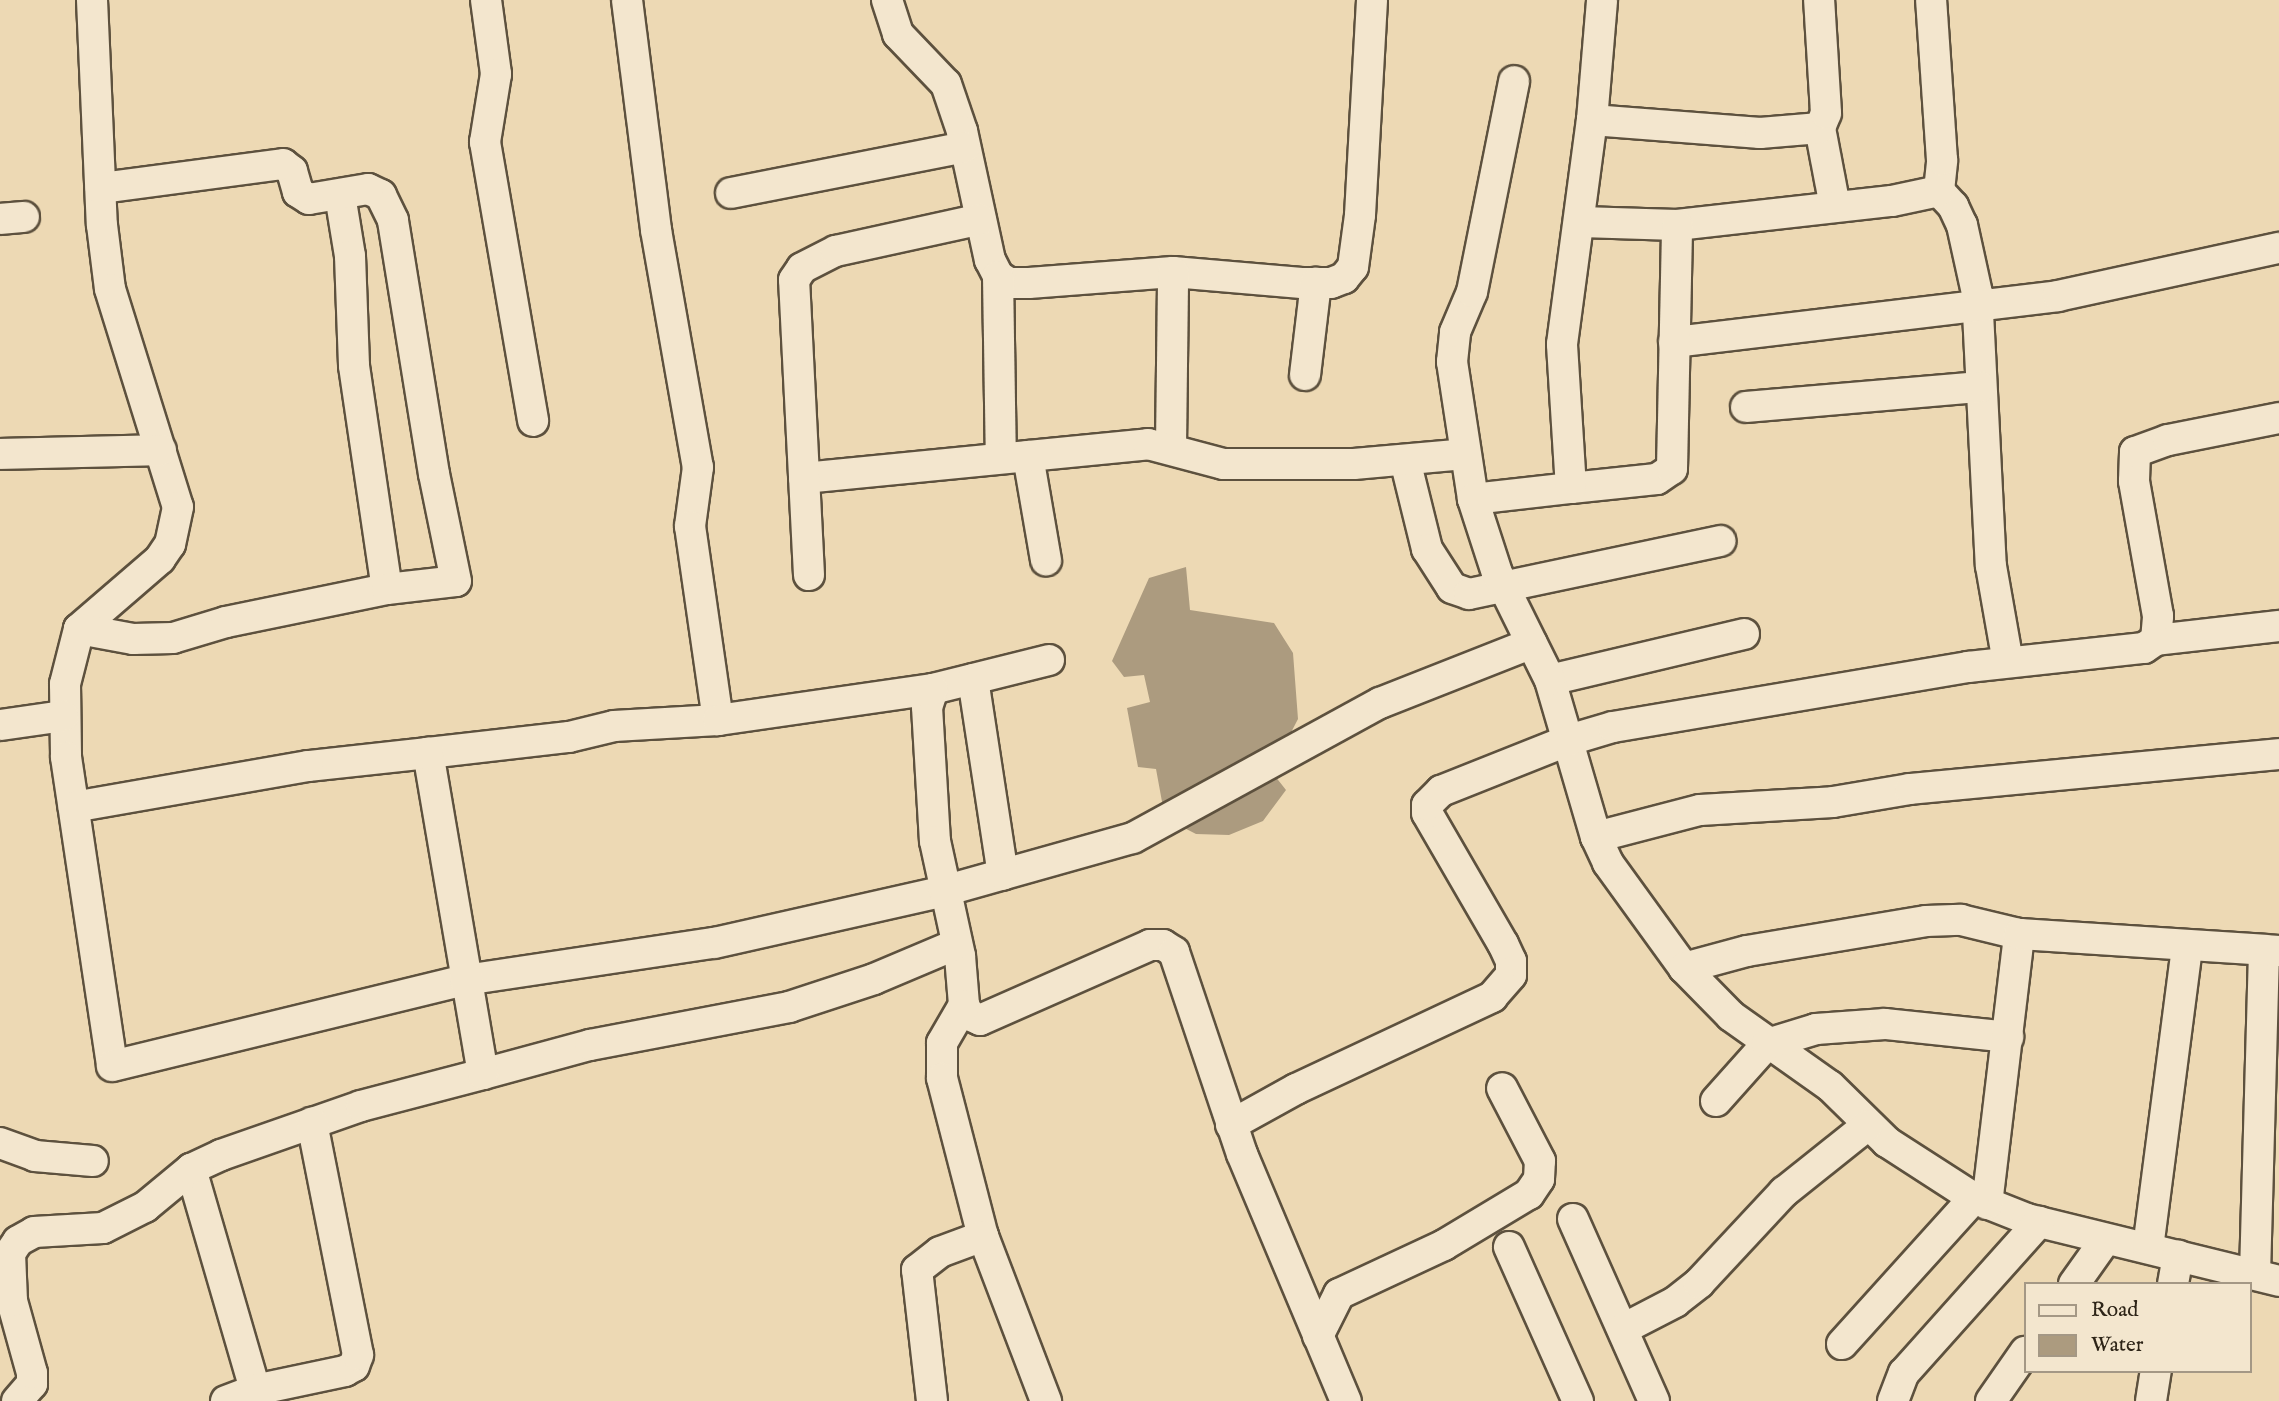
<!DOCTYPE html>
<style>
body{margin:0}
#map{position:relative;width:2279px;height:1401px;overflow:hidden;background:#edd9b4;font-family:"IM FELL English",serif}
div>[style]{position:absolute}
.water>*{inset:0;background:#ac9b7f}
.roads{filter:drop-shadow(2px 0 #5d513e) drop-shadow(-2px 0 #5d513e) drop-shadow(0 2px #5d513e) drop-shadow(0 -2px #5d513e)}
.minor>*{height:30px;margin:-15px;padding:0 15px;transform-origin:15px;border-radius:15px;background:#f3e6ce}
span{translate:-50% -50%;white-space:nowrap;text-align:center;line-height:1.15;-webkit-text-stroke:6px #f3e6ce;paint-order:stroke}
.legend{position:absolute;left:2024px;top:1282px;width:228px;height:91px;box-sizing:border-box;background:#f3e6ce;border:2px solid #a49885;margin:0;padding:9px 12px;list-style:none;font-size:21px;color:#2d2417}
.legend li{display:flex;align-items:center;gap:14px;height:35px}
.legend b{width:35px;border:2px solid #a49885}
</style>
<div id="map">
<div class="water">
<i style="clip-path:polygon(1186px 567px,1190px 610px,1274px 623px,1293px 653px,1298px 719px,1271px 771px,1286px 790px,1263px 821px,1229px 835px,1196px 834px,1165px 818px,1156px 769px,1138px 767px,1127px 708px,1150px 702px,1144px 675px,1124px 677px,1112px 661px,1149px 578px)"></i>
</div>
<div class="roads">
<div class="minor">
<i style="left:92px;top:0;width:225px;rotate:87.5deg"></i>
<i style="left:102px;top:225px;width:64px;rotate:82.9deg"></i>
<i style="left:110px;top:289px;width:228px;rotate:72.7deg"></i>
<i style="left:178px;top:507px;width:38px;rotate:102deg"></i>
<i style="left:170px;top:544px;width:18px;rotate:124deg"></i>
<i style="left:160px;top:559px;width:107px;rotate:139.2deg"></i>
<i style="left:79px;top:629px;width:57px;rotate:104.3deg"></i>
<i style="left:65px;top:684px;width:73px;rotate:89.2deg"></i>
<i style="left:66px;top:757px;width:312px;rotate:81.5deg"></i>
<i style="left:112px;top:1066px;width:363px;rotate:-13.7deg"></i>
<i style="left:465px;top:980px;width:252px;rotate:-8.5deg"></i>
<i style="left:714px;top:943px;width:236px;rotate:-12.7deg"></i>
<i style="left:944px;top:891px;width:196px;rotate:-15.7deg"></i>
<i style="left:1133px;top:838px;width:281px;rotate:-28.7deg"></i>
<i style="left:1380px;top:703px;width:163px;rotate:-21.5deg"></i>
<i style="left:486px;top:0;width:75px;rotate:82.3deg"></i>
<i style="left:496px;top:74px;width:69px;rotate:99.2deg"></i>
<i style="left:485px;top:142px;width:283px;rotate:80.2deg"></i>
<i style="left:627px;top:0;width:232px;rotate:82.8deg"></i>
<i style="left:656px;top:230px;width:241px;rotate:80deg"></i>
<i style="left:698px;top:467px;width:60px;rotate:97.7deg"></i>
<i style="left:690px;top:526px;width:196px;rotate:81.8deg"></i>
<i style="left:887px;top:0;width:36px;rotate:72deg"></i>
<i style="left:898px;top:34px;width:69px;rotate:46.2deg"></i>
<i style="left:946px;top:84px;width:50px;rotate:71.2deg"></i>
<i style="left:962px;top:131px;width:132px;rotate:77.8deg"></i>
<i style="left:990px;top:260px;width:18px;rotate:63deg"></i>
<i style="left:998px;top:276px;width:13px;rotate:32deg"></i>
<i style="left:1009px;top:283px;width:20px"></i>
<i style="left:1029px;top:283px;width:144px;rotate:-4.4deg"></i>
<i style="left:1173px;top:272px;width:129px;rotate:4.9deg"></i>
<i style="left:1302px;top:283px;width:29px"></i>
<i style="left:1331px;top:283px;width:14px;rotate:-21deg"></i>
<i style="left:1344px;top:278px;width:14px;rotate:-51deg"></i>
<i style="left:1353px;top:267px;width:52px;rotate:-82.3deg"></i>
<i style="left:1360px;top:215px;width:215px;rotate:-86.8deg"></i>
<i style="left:1592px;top:120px;width:120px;rotate:-85.2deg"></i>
<i style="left:1820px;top:128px;width:80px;rotate:79.2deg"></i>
<i style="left:1939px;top:191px;width:21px;rotate:47deg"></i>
<i style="left:1953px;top:206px;width:21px;rotate:65deg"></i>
<i style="left:1962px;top:225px;width:70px;rotate:77.6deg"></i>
<i style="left:1977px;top:293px;width:273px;rotate:87.1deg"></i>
<i style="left:1991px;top:566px;width:97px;rotate:80deg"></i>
<i style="left:731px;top:193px;width:238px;rotate:-11.1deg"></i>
<i style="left:340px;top:195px;width:62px;rotate:80.7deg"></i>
<i style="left:350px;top:256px;width:110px;rotate:87.9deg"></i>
<i style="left:354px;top:366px;width:225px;rotate:81.6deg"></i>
<i style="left:0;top:219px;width:24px;rotate:-5deg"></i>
<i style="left:1581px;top:222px;width:96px;rotate:1.8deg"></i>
<i style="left:1677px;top:225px;width:216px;rotate:-6.4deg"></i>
<i style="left:1892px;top:201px;width:48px;rotate:-12deg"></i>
<i style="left:1939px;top:191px;width:31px;rotate:-84deg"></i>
<i style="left:1942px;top:160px;width:160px;rotate:-93.9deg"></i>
<i style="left:998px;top:276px;width:182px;rotate:89.1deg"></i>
<i style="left:1674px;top:342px;width:387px;rotate:-6.8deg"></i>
<i style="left:2058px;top:296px;width:226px;rotate:-12.3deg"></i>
<i style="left:1305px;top:375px;width:93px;rotate:-83.2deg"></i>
<i style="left:1746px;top:407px;width:235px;rotate:-4.9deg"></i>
<i style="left:1171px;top:447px;width:175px;rotate:-89.3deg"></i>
<i style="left:0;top:454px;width:161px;rotate:-1.4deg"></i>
<i style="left:1028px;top:456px;width:106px;rotate:80.2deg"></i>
<i style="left:1405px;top:460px;width:92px;rotate:76.1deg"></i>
<i style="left:1427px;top:549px;width:46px;rotate:57.3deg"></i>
<i style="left:1452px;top:588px;width:18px;rotate:19deg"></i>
<i style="left:1469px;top:594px;width:257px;rotate:-11.9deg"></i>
<i style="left:804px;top:478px;width:346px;rotate:-5.6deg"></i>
<i style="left:1148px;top:444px;width:78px;rotate:14.9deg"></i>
<i style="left:1223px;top:464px;width:131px"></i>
<i style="left:1354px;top:464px;width:111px;rotate:-5.1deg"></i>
<i style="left:1571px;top:488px;width:86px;rotate:-6deg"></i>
<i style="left:1657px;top:479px;width:18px;rotate:-34deg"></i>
<i style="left:1672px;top:469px;width:244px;rotate:-88.8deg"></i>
<i style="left:1473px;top:499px;width:139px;rotate:-98.7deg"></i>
<i style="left:1452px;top:362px;width:30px;rotate:-84deg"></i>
<i style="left:1455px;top:332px;width:43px;rotate:-67deg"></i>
<i style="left:1472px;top:292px;width:215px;rotate:-78.7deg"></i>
<i style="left:809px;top:575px;width:295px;rotate:-92.9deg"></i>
<i style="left:794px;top:280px;width:14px;rotate:-56deg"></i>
<i style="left:802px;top:268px;width:38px;rotate:-27deg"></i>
<i style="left:836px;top:251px;width:148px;rotate:-12.4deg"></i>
<i style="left:79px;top:629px;width:55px;rotate:10.5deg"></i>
<i style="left:133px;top:639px;width:40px;rotate:-1.4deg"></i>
<i style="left:173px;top:638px;width:55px;rotate:-16.8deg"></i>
<i style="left:226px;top:622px;width:164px;rotate:-11.6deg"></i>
<i style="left:387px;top:589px;width:69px;rotate:-6.6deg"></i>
<i style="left:456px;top:581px;width:109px;rotate:-101.6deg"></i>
<i style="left:434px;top:474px;width:257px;rotate:-99.2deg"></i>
<i style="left:393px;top:220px;width:28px;rotate:-116deg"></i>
<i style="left:381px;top:195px;width:14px;rotate:-155deg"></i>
<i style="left:368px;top:189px;width:60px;rotate:170.4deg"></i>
<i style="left:309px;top:199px;width:13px;rotate:-148deg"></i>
<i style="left:298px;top:192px;width:22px;rotate:-106deg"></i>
<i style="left:292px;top:171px;width:11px;rotate:-142deg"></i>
<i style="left:283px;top:164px;width:184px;rotate:172.5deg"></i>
<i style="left:1744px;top:634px;width:199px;rotate:166.7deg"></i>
<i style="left:1550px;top:680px;width:164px;rotate:73.7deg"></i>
<i style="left:1596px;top:837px;width:29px;rotate:65deg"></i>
<i style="left:1608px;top:863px;width:130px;rotate:54.1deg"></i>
<i style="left:1684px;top:968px;width:67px;rotate:45.6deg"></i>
<i style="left:1731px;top:1016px;width:121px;rotate:35.3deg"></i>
<i style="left:1830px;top:1086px;width:80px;rotate:44.5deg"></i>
<i style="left:1887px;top:1142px;width:103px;rotate:32.8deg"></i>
<i style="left:1974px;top:1198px;width:57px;rotate:21.6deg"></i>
<i style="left:2027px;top:1219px;width:260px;rotate:13.8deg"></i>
<i style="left:2156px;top:640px;width:124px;rotate:-6.5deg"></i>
<i style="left:1049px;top:660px;width:120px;rotate:166deg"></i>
<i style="left:933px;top:689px;width:19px;rotate:108deg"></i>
<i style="left:927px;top:707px;width:134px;rotate:86.6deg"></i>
<i style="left:935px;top:841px;width:118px;rotate:77.7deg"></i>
<i style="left:960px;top:956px;width:49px;rotate:85.3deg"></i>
<i style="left:964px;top:1005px;width:11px;rotate:63deg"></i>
<i style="left:969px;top:1015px;width:12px;rotate:24deg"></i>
<i style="left:980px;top:1020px;width:186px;rotate:-23.8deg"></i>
<i style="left:1150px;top:945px;width:13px"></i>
<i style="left:1163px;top:945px;width:13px;rotate:32deg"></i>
<i style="left:1174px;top:952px;width:213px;rotate:71.4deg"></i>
<i style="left:1242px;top:1154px;width:268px;rotate:67.2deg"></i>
<i style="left:973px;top:679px;width:198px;rotate:81.3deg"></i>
<i style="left:1550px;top:680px;width:119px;rotate:-116.4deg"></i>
<i style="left:1497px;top:573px;width:78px;rotate:-108deg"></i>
<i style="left:1473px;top:499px;width:99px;rotate:-6.4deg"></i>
<i style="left:1571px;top:488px;width:144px;rotate:-93.6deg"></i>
<i style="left:1562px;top:344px;width:226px;rotate:-82.4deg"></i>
<i style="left:1592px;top:120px;width:169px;rotate:4.4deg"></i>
<i style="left:1760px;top:133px;width:60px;rotate:-4.8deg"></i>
<i style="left:1820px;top:128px;width:16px;rotate:-68deg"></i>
<i style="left:1826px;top:113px;width:113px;rotate:-93.5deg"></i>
<i style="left:0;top:725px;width:64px;rotate:-8.1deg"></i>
<i style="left:428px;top:753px;width:142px;rotate:-6.5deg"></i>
<i style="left:569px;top:737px;width:46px;rotate:-13.7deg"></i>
<i style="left:614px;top:726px;width:104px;rotate:-3.3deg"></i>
<i style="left:718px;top:720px;width:217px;rotate:-8.2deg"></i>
<i style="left:1596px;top:837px;width:107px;rotate:-14.6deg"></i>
<i style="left:1700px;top:810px;width:133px;rotate:-3.4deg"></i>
<i style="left:1833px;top:802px;width:78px;rotate:-9.6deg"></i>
<i style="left:1910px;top:789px;width:371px;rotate:-5.4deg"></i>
<i style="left:1684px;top:968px;width:65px;rotate:-15.1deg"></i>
<i style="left:1747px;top:951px;width:181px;rotate:-9.5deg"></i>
<i style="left:1926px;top:921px;width:35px;rotate:-2deg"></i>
<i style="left:1961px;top:920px;width:60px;rotate:13.6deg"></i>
<i style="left:964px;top:1005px;width:44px;rotate:120.1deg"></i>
<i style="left:942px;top:1043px;width:35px;rotate:90deg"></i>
<i style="left:942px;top:1078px;width:163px;rotate:75.5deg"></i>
<i style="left:983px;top:1236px;width:177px;rotate:69.1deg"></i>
<i style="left:483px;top:1074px;width:111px;rotate:-15.2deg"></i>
<i style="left:590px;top:1045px;width:203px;rotate:-10.8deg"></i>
<i style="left:789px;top:1007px;width:89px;rotate:-18.2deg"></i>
<i style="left:874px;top:979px;width:90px;rotate:-22.9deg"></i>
<i style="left:1716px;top:1101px;width:76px;rotate:-48.2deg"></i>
<i style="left:1767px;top:1044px;width:51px;rotate:-17deg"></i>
<i style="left:1816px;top:1029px;width:69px;rotate:-4.1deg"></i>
<i style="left:1885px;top:1024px;width:124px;rotate:6deg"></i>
<i style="left:1231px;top:1125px;width:74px;rotate:-29deg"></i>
<i style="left:1296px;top:1089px;width:217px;rotate:-25.1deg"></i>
<i style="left:1492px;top:997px;width:29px;rotate:-49deg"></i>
<i style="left:1511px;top:975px;width:14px;rotate:-90deg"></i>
<i style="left:1511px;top:961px;width:19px;rotate:-115deg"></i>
<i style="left:1503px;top:944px;width:151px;rotate:-120.1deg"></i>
<i style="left:1427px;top:813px;width:8px;rotate:-90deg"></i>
<i style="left:1427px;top:805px;width:20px;rotate:-45deg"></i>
<i style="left:1441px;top:791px;width:138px;rotate:-21.7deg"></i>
<i style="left:1569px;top:740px;width:46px;rotate:-16.5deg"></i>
<i style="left:1613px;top:727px;width:360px;rotate:-9.6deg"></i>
<i style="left:1968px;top:667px;width:177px;rotate:-6.2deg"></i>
<i style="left:2144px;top:648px;width:14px;rotate:-34deg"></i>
<i style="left:2156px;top:640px;width:24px;rotate:-85deg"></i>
<i style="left:2158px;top:616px;width:137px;rotate:-100.1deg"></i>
<i style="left:2134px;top:481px;width:29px;rotate:-88deg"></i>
<i style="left:2135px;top:452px;width:35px;rotate:-20deg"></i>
<i style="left:2168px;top:440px;width:113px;rotate:-11.2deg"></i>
<i style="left:0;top:1143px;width:37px;rotate:20deg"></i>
<i style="left:35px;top:1156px;width:58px;rotate:4.9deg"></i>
<i style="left:191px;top:1169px;width:230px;rotate:73.8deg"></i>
<i style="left:1987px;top:1204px;width:272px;rotate:-83.2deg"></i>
<i style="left:2019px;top:934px;width:246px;rotate:3.7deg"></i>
<i style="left:1573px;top:1219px;width:199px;rotate:66deg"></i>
<i style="left:1509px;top:1247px;width:169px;rotate:65.9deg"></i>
<i style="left:2148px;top:1248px;width:305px;rotate:-82.6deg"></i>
<i style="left:2255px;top:1274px;width:324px;rotate:-88.4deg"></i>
<i style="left:2264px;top:950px;width:15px;rotate:4deg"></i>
<i style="left:2074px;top:1284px;width:55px;rotate:-54.6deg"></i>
<i style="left:2173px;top:1284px;width:29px;rotate:-80deg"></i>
<i style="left:1623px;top:1329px;width:59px;rotate:-27.4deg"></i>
<i style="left:1675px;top:1302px;width:31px;rotate:-38deg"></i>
<i style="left:1699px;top:1283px;width:125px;rotate:-47deg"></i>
<i style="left:1784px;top:1192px;width:107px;rotate:-38.6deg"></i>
<i style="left:1318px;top:1336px;width:47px;rotate:-63.4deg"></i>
<i style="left:1339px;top:1294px;width:116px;rotate:-25deg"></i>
<i style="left:1444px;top:1245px;width:99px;rotate:-31deg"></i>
<i style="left:1529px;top:1194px;width:18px;rotate:-56deg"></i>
<i style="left:1539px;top:1179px;width:18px;rotate:-87deg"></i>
<i style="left:1540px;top:1161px;width:82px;rotate:-117.5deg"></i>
<i style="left:1842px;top:1344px;width:197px;rotate:-47.9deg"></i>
<i style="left:17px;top:1401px;width:23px;rotate:-49deg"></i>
<i style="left:32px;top:1384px;width:11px;rotate:-90deg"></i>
<i style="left:32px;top:1373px;width:75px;rotate:-105.5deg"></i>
<i style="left:12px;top:1301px;width:48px;rotate:-92.4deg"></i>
<i style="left:10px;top:1253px;width:14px;rotate:-56deg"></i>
<i style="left:18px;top:1241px;width:18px;rotate:-29deg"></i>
<i style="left:34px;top:1232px;width:69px;rotate:-3.3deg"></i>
<i style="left:103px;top:1228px;width:47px;rotate:-26.6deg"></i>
<i style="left:145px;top:1207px;width:60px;rotate:-39.6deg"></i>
<i style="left:191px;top:1169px;width:33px;rotate:-25deg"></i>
<i style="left:221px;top:1155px;width:148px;rotate:-19.3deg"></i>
<i style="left:361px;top:1106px;width:126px;rotate:-14.7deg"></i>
<i style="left:483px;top:1074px;width:326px;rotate:-99.7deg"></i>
<i style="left:428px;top:753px;width:121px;rotate:173.8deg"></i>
<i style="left:308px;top:766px;width:238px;rotate:170.1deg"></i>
<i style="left:226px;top:1401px;width:31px;rotate:-21deg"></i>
<i style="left:255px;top:1390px;width:92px;rotate:-11.9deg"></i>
<i style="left:345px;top:1371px;width:10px;rotate:-29deg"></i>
<i style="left:354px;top:1366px;width:12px;rotate:-70deg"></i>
<i style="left:358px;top:1355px;width:237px;rotate:-101.2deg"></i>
<i style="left:932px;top:1401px;width:132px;rotate:-96.5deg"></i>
<i style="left:917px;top:1270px;width:29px;rotate:-38deg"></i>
<i style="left:940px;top:1252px;width:46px;rotate:-20.4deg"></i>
<i style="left:1893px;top:1401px;width:30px;rotate:-69deg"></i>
<i style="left:1904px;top:1373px;width:203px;rotate:-48.2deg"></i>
<i style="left:1991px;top:1401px;width:60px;rotate:-55.2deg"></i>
<i style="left:2151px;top:1401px;width:30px;rotate:-81deg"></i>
</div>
</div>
<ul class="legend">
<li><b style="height:9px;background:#f3e6ce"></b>Road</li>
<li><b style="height:19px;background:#ac9b7f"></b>Water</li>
</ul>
</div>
